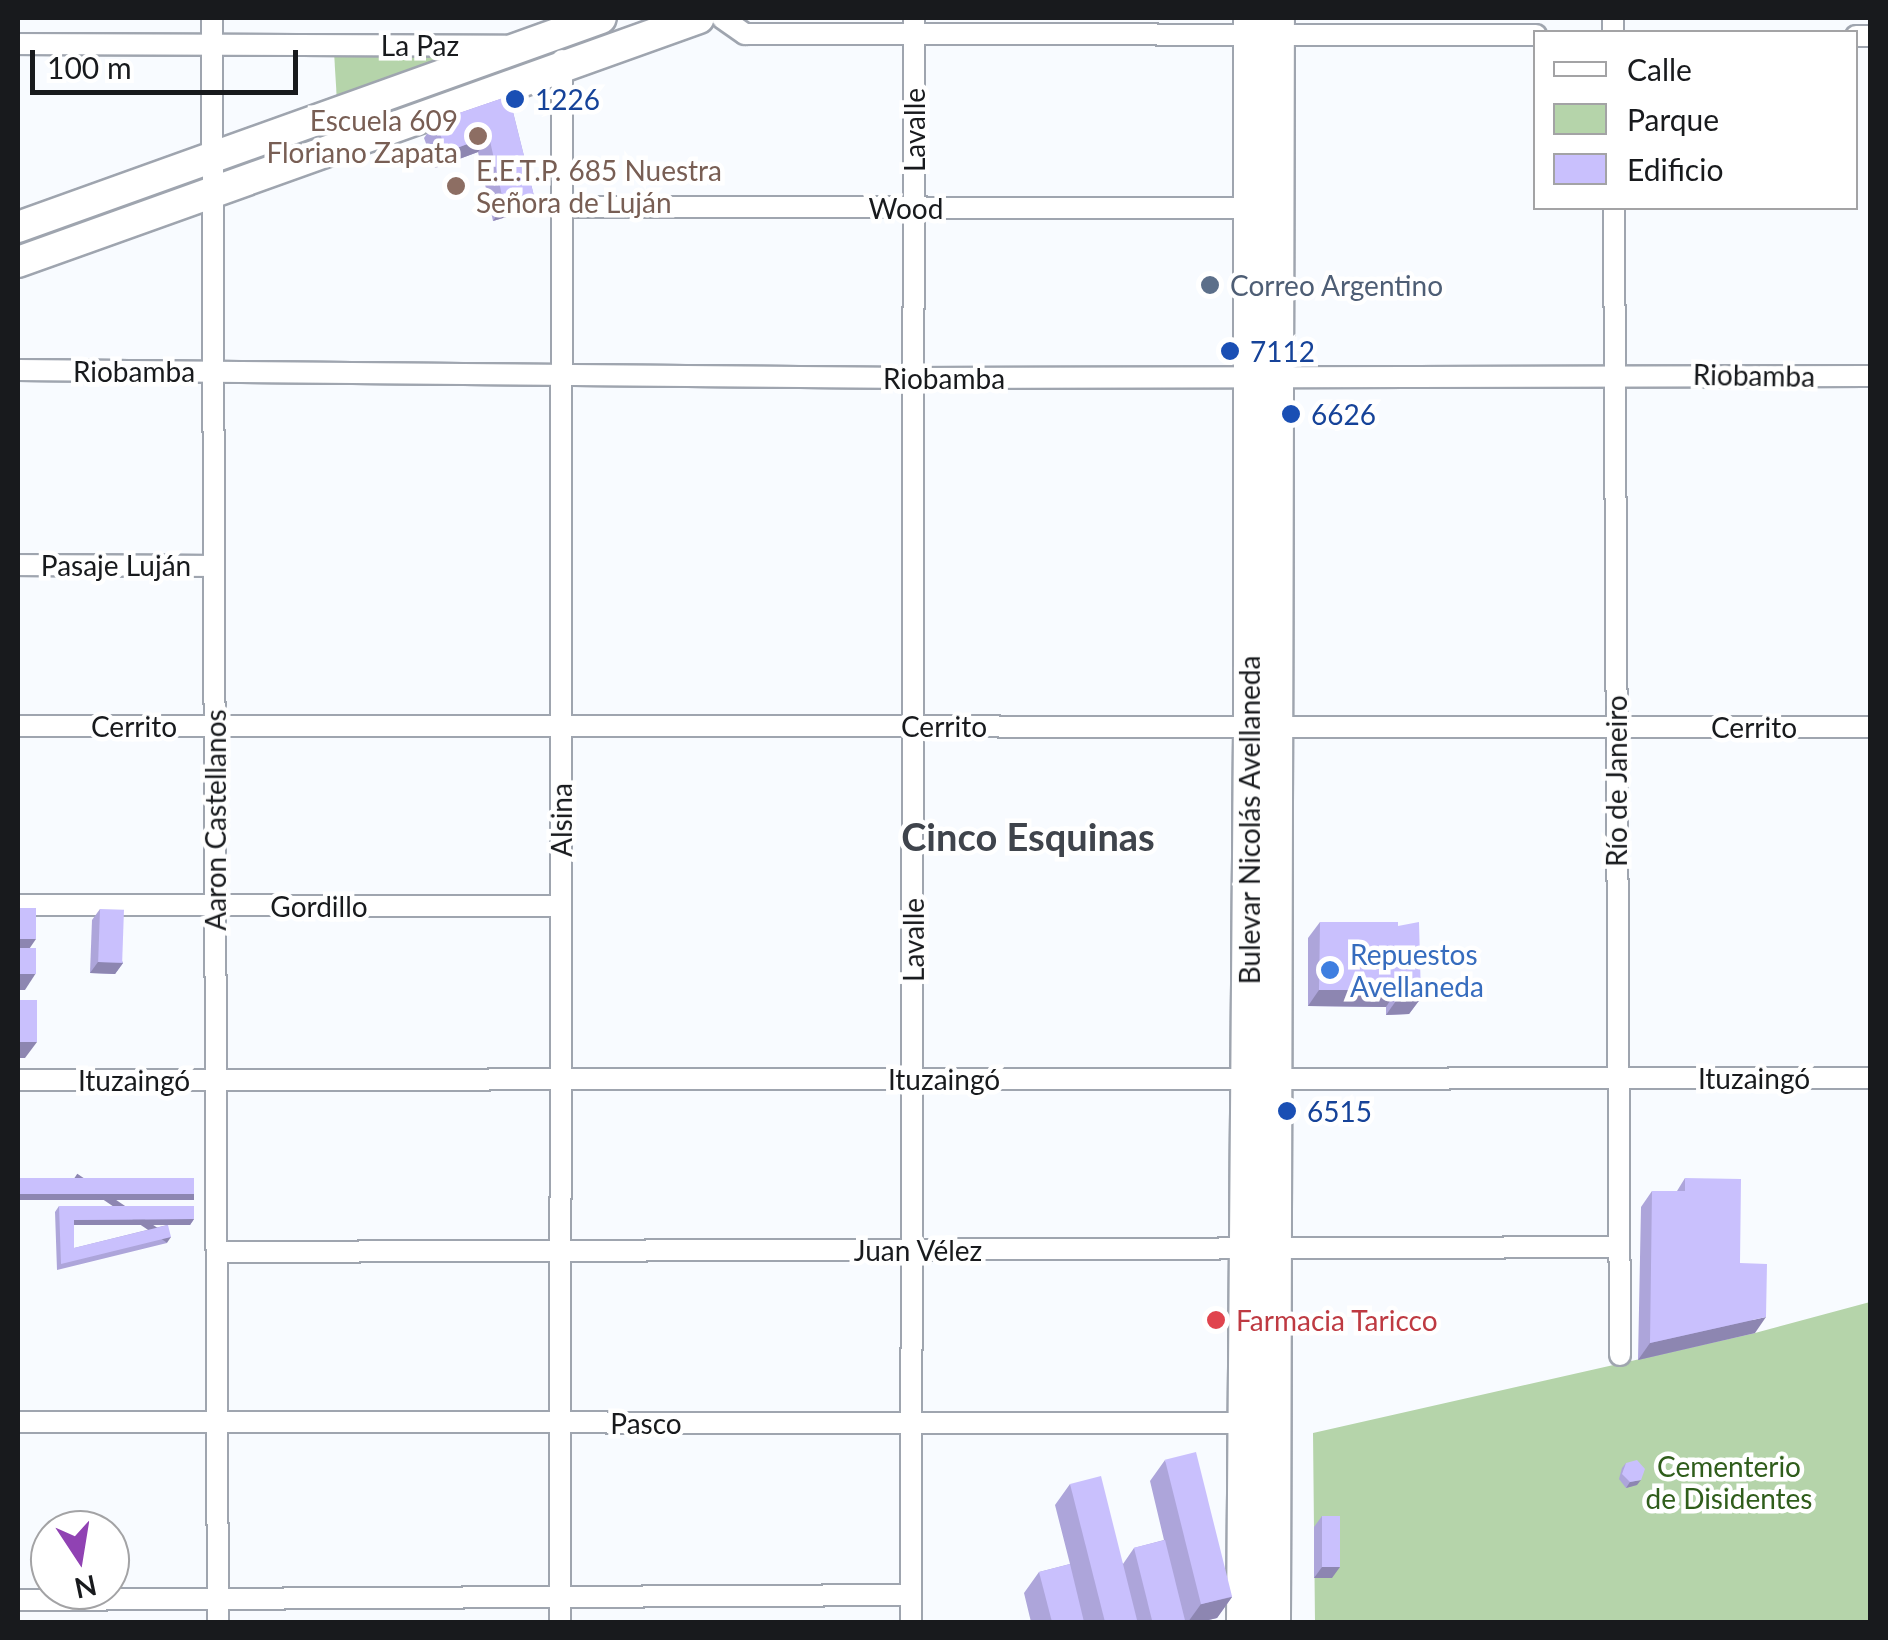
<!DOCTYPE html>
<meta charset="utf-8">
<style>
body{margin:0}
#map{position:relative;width:1888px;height:1640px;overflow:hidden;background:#f8fbff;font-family:Lato,sans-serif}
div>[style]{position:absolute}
.green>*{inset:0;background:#b5d4aa}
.roads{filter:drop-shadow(2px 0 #9fa5af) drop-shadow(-2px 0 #9fa5af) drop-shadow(0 2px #9fa5af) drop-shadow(0 -2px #9fa5af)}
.street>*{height:20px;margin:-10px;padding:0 10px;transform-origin:10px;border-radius:10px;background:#fff}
.secondary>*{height:30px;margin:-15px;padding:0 15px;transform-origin:15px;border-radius:15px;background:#fff}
.primary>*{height:32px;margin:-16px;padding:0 16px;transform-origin:16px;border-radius:16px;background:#fff}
.wall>*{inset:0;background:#ada5da}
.shaded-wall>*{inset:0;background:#8d86b1;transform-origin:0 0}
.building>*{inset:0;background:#c9c0fd;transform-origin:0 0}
.dots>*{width:28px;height:28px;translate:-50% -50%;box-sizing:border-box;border:5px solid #fff;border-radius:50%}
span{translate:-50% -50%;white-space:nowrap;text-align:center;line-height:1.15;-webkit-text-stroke:9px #fff;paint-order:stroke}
.street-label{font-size:28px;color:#181a1d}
.transit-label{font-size:28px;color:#164399}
.left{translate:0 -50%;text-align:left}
.education-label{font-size:28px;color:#785e54}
.right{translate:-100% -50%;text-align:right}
.service-label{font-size:28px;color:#4e5e75}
.shop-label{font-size:28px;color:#366cbe}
.health-label{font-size:28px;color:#be3a42}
.park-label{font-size:28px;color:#2f5d1b}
.district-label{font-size:38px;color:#3f444c;font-weight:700}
.frame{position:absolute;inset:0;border:20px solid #181a1d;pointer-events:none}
.legend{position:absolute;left:1533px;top:30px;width:325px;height:180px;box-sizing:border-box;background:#fff;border:2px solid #a3a3a5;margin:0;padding:12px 18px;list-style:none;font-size:30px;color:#181a1d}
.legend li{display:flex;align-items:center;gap:20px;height:50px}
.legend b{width:50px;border:2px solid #a3a3a5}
.north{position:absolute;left:30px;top:1510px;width:100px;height:100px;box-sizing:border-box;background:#fff;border:2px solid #a3a3a5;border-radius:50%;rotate:168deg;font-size:28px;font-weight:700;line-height:40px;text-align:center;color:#181a1d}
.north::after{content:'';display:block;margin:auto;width:35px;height:45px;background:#9042b3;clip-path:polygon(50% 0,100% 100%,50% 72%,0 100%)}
.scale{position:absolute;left:30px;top:50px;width:268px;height:45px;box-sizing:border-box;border:5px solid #181a1d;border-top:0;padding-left:12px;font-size:30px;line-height:35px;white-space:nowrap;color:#181a1d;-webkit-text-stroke:8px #fff;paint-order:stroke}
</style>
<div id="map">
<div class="green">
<i style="clip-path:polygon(334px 52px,469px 53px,337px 102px)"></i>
<i style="clip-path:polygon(1870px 1302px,1870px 1622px,1315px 1622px,1313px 1433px,1755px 1333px)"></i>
</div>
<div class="roads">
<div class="street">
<i style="left:212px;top:18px;width:1604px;rotate:89.79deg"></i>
<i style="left:722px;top:18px;width:28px;rotate:35deg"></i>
<i style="left:745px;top:34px;width:791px;rotate:0.07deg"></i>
<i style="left:1613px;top:18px;width:14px;rotate:90deg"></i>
<i style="left:1856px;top:36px;width:14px"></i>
<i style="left:18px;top:44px;width:487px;rotate:0.2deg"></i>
<i style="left:561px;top:207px;width:689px;rotate:0.08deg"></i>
<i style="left:1614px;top:208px;width:1147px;rotate:89.7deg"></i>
<i style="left:18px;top:370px;width:895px;rotate:0.51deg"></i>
<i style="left:913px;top:378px;width:957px;rotate:-0.12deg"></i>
<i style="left:18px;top:565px;width:196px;rotate:0.3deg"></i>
<i style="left:18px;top:726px;width:1852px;rotate:0.03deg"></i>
<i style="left:18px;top:905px;width:543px;rotate:0.11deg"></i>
<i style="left:18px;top:1080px;width:1852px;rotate:-0.06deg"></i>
<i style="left:217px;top:1252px;width:1402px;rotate:-0.2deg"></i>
<i style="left:18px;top:1422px;width:1235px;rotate:0.05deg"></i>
<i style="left:18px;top:1600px;width:893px;rotate:-0.32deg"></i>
<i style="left:560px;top:1622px;width:1562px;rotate:-89.93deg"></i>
<i style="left:911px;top:1622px;width:1604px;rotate:-89.89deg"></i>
</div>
<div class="secondary">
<i style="left:18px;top:227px;width:619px;rotate:-19.72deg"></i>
<i style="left:18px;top:262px;width:723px;rotate:-19.71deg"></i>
</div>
<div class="primary">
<i style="left:1243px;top:1622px;width:896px;rotate:-89.55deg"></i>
<i style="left:1250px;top:726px;width:708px;rotate:-90deg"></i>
<i style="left:1274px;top:1622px;width:1604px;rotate:-89.86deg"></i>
</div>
</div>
<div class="wall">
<i style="clip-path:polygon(509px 96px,534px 196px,523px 212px,493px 221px,478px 152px,435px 168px,424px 138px,436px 121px)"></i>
<i style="clip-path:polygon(100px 909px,123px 963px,115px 974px,90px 973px,92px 920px)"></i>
<i style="clip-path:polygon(1320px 922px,1398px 926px,1421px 998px,1409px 1014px,1386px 1015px,1386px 1007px,1308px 1006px,1308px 938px)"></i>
<i style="clip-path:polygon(1685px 1178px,1740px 1263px,1755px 1333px,1638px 1360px,1641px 1207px,1652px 1191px,1677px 1191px)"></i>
<i style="clip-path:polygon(evenodd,59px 1206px,194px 1219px,190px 1225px,168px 1225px,167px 1243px,57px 1270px,55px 1212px,59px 1206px,74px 1225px,167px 1225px,74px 1248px,74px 1225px)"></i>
<i style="clip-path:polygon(1165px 1460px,1232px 1597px,1217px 1618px,1200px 1622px,1031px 1622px,1024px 1593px,1039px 1572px,1070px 1564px,1055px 1505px,1070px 1484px,1123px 1564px,1134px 1548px,1164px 1540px,1150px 1481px)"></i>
<i style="clip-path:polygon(1626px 1463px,1637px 1485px,1626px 1488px,1619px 1479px,1622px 1468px)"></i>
<i style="clip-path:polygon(1322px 1516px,1332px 1578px,1314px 1578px,1314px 1527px)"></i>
</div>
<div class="shaded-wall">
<i style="clip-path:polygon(489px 136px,478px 152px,435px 168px,446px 152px)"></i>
<i style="clip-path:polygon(534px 196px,523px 212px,493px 221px,504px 205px)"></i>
<i style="clip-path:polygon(18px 939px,36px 939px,25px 955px,18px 955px)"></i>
<i style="clip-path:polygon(98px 962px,123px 963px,115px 974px,90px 973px)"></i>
<i style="clip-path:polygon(36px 973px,25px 990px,18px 990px,18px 974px)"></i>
<i style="clip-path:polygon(1319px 990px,1397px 990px,1386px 1007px,1308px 1006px)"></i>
<i style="clip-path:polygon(1398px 998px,1421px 998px,1409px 1014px,1386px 1015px)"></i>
<i style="clip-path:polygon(18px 1042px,37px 1042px,25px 1058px,18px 1058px)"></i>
<i style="left:20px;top:1194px;width:174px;height:6px"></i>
<i style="clip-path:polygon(194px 1219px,190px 1225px,70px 1225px,74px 1220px)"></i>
<i style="left:171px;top:1237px;width:7px;height:113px;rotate:124deg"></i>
<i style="clip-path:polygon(1766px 1317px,1755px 1333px,1638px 1360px,1650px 1343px)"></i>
<i style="clip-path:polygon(1641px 1480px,1637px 1485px,1626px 1488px,1630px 1482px)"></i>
<i style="clip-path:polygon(1322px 1567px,1340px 1567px,1332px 1578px,1314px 1578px)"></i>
<i style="clip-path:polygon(1232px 1597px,1217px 1618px,1200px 1622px,1188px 1622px,1201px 1604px)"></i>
</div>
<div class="building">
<i style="clip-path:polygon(509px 96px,534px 196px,504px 205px,489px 136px,446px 152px,436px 121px)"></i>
<i style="left:18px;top:908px;width:18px;height:31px"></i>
<i style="left:100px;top:909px;width:24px;height:53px;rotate:2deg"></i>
<i style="clip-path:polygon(1320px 922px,1398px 922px,1398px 926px,1419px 922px,1421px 998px,1398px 998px,1397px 990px,1319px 990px)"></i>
<i style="left:18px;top:948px;width:18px;height:26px"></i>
<i style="left:18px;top:1000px;width:19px;height:42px"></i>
<i style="left:20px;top:1178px;width:174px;height:16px"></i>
<i style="clip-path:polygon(1685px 1178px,1741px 1179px,1740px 1263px,1767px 1264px,1766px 1317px,1650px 1343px,1652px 1191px,1685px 1191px)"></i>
<i style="clip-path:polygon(59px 1206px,194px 1206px,194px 1219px,74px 1220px,74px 1248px,168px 1225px,171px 1237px,61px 1264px)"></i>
<i style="left:1196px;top:1452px;width:149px;height:32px;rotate:76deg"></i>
<i style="clip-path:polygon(1637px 1460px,1645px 1469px,1641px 1480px,1630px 1482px,1622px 1474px,1626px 1463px)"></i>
<i style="clip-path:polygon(1101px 1476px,1137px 1620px,1127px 1622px,1105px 1622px,1070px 1484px)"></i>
<i style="left:1322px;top:1516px;width:18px;height:51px"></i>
<i style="left:1165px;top:1540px;width:84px;height:32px;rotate:76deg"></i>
<i style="clip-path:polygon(1070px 1564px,1084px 1622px,1052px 1622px,1039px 1572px)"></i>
</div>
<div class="dots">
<i style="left:515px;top:99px;background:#1a4fb4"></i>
<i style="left:478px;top:136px;background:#8d6e63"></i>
<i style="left:456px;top:186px;background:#8d6e63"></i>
<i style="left:1210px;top:285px;background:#5c6f8a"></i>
<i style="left:1230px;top:351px;background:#1a4fb4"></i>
<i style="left:1291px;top:414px;background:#1a4fb4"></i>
<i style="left:1330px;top:970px;background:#3f7fe0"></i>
<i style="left:1287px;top:1111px;background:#1a4fb4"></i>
<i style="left:1216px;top:1320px;background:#e0444e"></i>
</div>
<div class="street-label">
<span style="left:420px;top:45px">La Paz</span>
<span style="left:914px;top:130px;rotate:-90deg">Lavalle</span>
<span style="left:906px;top:208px">Wood</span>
<span style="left:134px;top:371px">Riobamba</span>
<span style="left:1754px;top:375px;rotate:1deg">Riobamba</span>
<span style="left:944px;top:378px">Riobamba</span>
<span style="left:116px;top:565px">Pasaje Luján</span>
<span style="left:134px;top:726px">Cerrito</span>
<span style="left:944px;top:726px">Cerrito</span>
<span style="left:1754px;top:727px">Cerrito</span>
<span style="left:1616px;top:781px;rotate:-90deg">Río de Janeiro</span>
<span style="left:215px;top:820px;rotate:-90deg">Aaron Castellanos</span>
<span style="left:561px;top:820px;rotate:-90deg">Alsina</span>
<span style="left:1249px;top:820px;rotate:-90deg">Bulevar Nicolás Avellaneda</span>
<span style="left:319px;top:906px">Gordillo</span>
<span style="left:913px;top:940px;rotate:-90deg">Lavalle</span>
<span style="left:1754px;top:1078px">Ituzaingó</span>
<span style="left:944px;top:1079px">Ituzaingó</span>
<span style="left:134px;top:1080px">Ituzaingó</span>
<span style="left:918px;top:1250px">Juan Vélez</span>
<span style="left:646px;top:1423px">Pasco</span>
</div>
<div class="transit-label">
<span class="left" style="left:535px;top:99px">1226</span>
<span class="left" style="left:1250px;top:351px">7112</span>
<span class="left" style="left:1311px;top:414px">6626</span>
<span class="left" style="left:1307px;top:1111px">6515</span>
</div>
<div class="education-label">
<span class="right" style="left:458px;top:136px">Escuela 609<br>Floriano Zapata</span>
<span class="left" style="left:476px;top:186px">E.E.T.P. 685 Nuestra<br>Señora de Luján</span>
</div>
<div class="service-label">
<span class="left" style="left:1230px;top:285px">Correo Argentino</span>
</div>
<div class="shop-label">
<span class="left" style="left:1350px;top:970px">Repuestos<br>Avellaneda</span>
</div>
<div class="health-label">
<span class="left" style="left:1236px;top:1320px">Farmacia Taricco</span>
</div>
<div class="park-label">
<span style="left:1729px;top:1482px">Cementerio<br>de Disidentes</span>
</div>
<div class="district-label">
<span style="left:1028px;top:837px">Cinco Esquinas</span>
</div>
<div class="frame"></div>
<ul class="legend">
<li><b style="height:12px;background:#fff"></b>Calle</li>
<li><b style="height:28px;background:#b5d4aa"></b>Parque</li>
<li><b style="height:28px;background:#c9c0fd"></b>Edificio</li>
</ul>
<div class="north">N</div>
<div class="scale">100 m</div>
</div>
